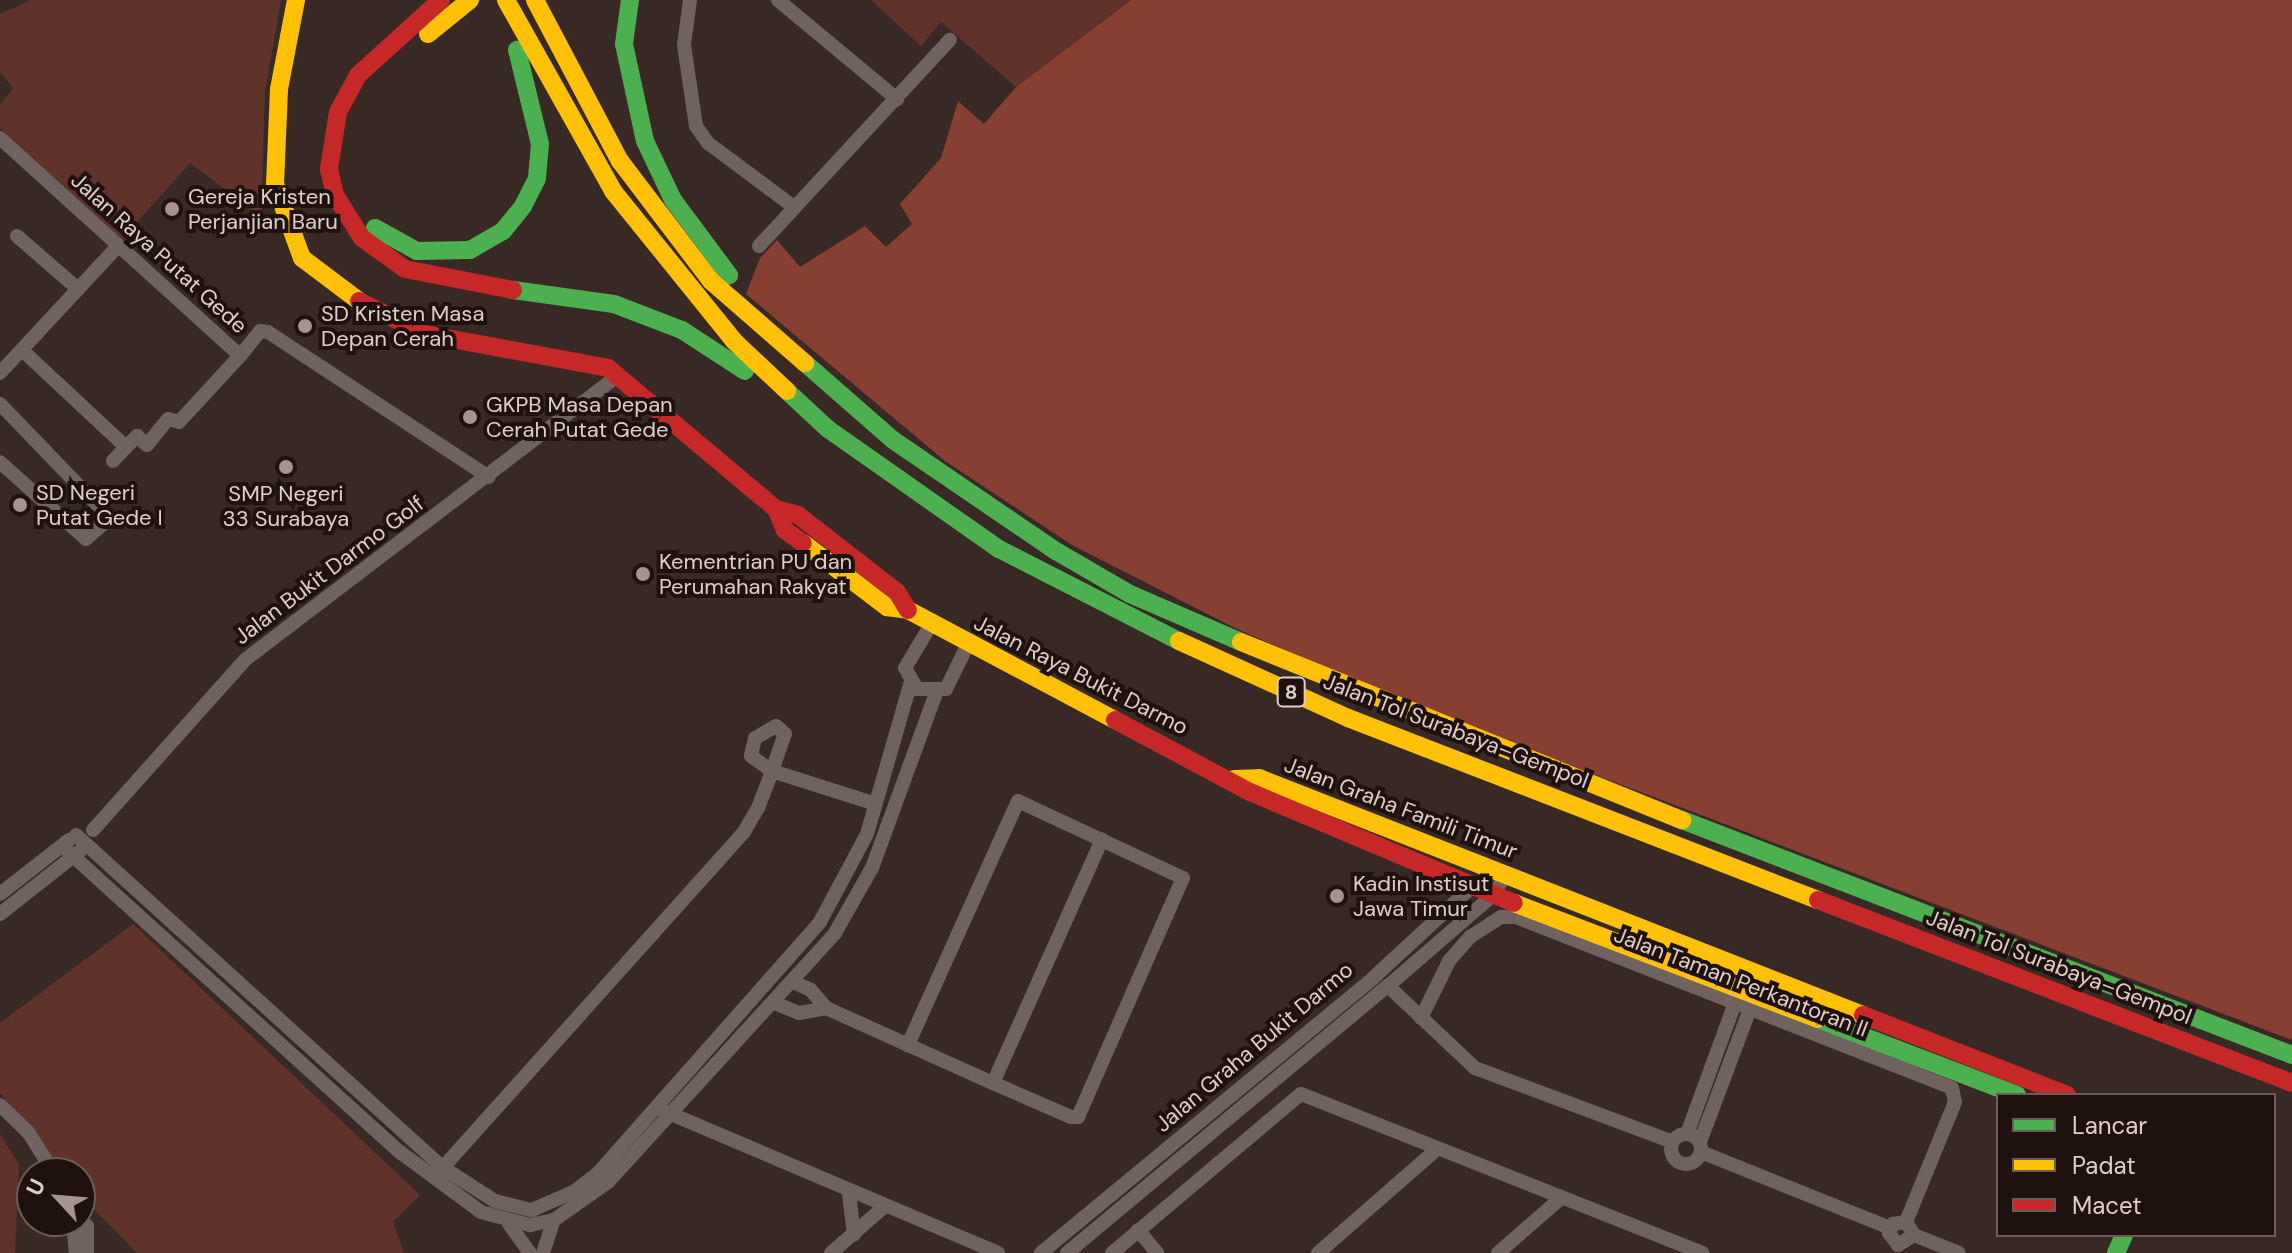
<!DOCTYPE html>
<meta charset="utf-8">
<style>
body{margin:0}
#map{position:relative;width:2292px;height:1253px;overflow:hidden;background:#392925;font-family:"DM Sans",sans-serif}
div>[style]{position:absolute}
.green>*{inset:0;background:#5f332a}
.forest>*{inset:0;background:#863f31}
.street>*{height:14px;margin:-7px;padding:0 7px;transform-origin:7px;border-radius:7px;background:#6f625f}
.street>.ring{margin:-7px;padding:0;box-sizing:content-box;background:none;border:14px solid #6f625f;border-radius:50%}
.fast>*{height:18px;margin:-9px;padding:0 9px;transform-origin:9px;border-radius:9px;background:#4caf50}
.slow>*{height:18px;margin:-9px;padding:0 9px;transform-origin:9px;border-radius:9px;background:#ffc107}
.jam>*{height:18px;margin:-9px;padding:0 9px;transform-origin:9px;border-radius:9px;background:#c62828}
.dots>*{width:22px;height:22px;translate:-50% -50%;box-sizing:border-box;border:4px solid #1e110e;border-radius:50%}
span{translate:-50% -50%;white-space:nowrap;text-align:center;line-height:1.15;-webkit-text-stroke:8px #1e110e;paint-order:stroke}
.shield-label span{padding:2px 6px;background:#1e110e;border:2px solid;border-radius:6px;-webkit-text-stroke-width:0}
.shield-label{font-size:20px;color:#e0ccc8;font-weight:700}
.poi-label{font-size:22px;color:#e0ccc8}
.left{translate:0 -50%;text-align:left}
.street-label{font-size:22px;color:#e0ccc8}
.legend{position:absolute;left:1996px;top:1093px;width:280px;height:144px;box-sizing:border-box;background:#1e110e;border:2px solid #6c5c58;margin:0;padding:10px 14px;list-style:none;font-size:24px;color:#e0ccc8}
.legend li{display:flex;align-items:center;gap:16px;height:40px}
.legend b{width:40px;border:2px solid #6c5c58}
.north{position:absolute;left:16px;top:1157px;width:80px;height:80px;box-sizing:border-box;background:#1e110e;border:2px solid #6c5c58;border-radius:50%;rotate:296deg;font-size:22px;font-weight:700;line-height:32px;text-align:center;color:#e0ccc8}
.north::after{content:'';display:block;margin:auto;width:28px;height:36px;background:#a6938f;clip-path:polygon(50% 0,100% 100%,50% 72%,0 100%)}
</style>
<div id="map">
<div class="green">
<i style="clip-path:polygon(31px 0,281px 0,265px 92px,261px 216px,190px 163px,122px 239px,0 128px,0 105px,13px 88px,0 72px,0 14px)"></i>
<i style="clip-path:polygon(871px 0,1131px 0,1016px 87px,941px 22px,921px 46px)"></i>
<i style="clip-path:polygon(133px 924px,420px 1195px,393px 1222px,404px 1253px,137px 1253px,83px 1198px,80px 1173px,65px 1173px,0 1093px,0 1023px)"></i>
<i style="clip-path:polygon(0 1134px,19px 1164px,15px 1253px,0 1253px)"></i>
</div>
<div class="forest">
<i style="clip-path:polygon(1131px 0,2292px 0,2292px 1040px,1404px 702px,1235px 628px,1072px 545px,945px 461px,746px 294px,760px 258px,777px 240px,800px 267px,865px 226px,886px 247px,912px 224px,900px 204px,941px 158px,958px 101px,984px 124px,1016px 87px)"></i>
</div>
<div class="street">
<i style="left:690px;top:0;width:45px;rotate:97.6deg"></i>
<i style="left:684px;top:45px;width:82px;rotate:81.6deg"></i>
<i style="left:696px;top:126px;width:21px;rotate:55deg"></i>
<i style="left:708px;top:143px;width:107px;rotate:36.7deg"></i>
<i style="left:778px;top:0;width:155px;rotate:39.8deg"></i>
<i style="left:0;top:138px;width:324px;rotate:42.2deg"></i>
<i style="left:240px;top:356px;width:32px;rotate:-51deg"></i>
<i style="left:260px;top:331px;width:8px;rotate:7deg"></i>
<i style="left:268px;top:332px;width:264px;rotate:33.3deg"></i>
<i style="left:17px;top:236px;width:81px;rotate:41deg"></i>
<i style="left:759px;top:246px;width:281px;rotate:-47.2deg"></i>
<i style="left:22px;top:350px;width:142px;rotate:43deg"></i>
<i style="left:126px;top:447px;width:16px;rotate:-45deg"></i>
<i style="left:137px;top:436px;width:13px;rotate:42deg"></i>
<i style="left:147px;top:445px;width:33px;rotate:-51deg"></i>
<i style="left:168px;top:419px;width:11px;rotate:15deg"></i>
<i style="left:179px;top:422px;width:90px;rotate:-47.3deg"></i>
<i style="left:0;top:373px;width:172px;rotate:-47.1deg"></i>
<i style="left:0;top:404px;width:158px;rotate:46deg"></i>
<i style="left:110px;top:518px;width:32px;rotate:139deg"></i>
<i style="left:86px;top:539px;width:115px;rotate:-138.2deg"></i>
<i style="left:113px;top:461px;width:19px;rotate:-47deg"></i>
<i style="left:932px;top:623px;width:52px;rotate:121deg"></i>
<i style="left:905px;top:668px;width:24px;rotate:60deg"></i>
<i style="left:917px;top:689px;width:29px"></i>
<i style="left:946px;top:689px;width:50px;rotate:-63.9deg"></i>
<i style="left:93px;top:830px;width:229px;rotate:-48.2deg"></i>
<i style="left:246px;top:659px;width:469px;rotate:-37.3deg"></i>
<i style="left:76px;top:835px;width:494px;rotate:42.2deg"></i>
<i style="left:442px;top:1167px;width:63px;rotate:32.7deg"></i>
<i style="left:495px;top:1201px;width:38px;rotate:14deg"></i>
<i style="left:532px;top:1210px;width:47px;rotate:-23.8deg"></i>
<i style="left:575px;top:1191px;width:31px;rotate:-38deg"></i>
<i style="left:599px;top:1172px;width:334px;rotate:-48.5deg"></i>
<i style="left:820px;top:922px;width:100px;rotate:-61.9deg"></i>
<i style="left:867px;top:834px;width:158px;rotate:-73.9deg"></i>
<i style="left:62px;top:846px;width:456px;rotate:42.2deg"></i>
<i style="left:400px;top:1152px;width:101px;rotate:36.5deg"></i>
<i style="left:481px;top:1212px;width:51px;rotate:14.9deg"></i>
<i style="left:530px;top:1225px;width:25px;rotate:-12deg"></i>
<i style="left:554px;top:1220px;width:66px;rotate:-35.1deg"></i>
<i style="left:608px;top:1182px;width:337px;rotate:-47.6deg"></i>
<i style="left:835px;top:933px;width:75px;rotate:-60.4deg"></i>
<i style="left:872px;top:868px;width:186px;rotate:-69.9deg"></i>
<i style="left:0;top:894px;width:88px;rotate:-38deg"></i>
<i style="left:0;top:914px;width:102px;rotate:-38.2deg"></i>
<i style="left:1388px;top:986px;width:120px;rotate:43.3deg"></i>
<i style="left:1475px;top:1068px;width:211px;rotate:20.5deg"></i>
<i style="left:775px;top:1003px;width:26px;rotate:23deg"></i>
<i style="left:799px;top:1013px;width:27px;rotate:-10deg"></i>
<i style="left:826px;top:1008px;width:23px;rotate:-130deg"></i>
<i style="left:811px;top:990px;width:20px;rotate:-156deg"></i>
<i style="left:826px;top:1008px;width:183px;rotate:24.2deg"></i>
<i style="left:993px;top:1083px;width:85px;rotate:23.6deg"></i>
<i style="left:1071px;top:1117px;width:7px"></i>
<i style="left:1078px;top:1117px;width:261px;rotate:-66.3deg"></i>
<i style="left:1183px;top:878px;width:182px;rotate:-155deg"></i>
<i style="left:1018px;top:801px;width:268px;rotate:114.3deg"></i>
<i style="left:1421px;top:1018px;width:64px;rotate:-63.8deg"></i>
<i style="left:1449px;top:961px;width:32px;rotate:-49deg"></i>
<i style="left:1470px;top:937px;width:37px;rotate:-33deg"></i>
<i style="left:1501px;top:917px;width:15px"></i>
<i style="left:1516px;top:917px;width:468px;rotate:21.4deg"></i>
<i style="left:1952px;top:1088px;width:14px;rotate:78deg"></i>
<i style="left:1955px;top:1102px;width:130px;rotate:112.2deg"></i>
<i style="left:993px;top:1083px;width:267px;rotate:-65.9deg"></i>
<i style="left:0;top:1105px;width:39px;rotate:44deg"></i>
<i style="left:28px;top:1132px;width:49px;rotate:57.6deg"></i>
<i style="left:664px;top:1111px;width:363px;rotate:23deg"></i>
<i style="left:1687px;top:1134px;width:140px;rotate:-69.9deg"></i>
<i class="ring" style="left:1671px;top:1134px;width:16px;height:16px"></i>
<i style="left:1700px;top:1142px;width:142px;rotate:-69.4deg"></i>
<i style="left:1701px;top:1152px;width:204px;rotate:21.9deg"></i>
<i style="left:438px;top:1173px;width:458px;rotate:-48.1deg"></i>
<i style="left:744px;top:832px;width:28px;rotate:-60deg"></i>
<i style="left:758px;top:808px;width:40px;rotate:-69deg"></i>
<i style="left:772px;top:771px;width:39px;rotate:-71deg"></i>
<i style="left:785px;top:734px;width:12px;rotate:-138deg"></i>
<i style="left:776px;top:726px;width:24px;rotate:150deg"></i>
<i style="left:755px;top:738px;width:18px;rotate:103deg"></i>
<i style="left:751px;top:756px;width:26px;rotate:36deg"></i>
<i style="left:772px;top:771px;width:109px;rotate:17.6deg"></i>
<i style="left:849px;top:1193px;width:42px;rotate:83.2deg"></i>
<i style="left:80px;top:1218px;width:11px;rotate:49deg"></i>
<i style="left:87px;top:1226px;width:27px;rotate:90deg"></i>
<i style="left:73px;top:1221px;width:32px;rotate:85deg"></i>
<i style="left:509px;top:1224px;width:36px;rotate:54deg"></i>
<i style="left:1138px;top:1230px;width:30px;rotate:50deg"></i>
<i style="left:1914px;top:1235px;width:19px;rotate:148deg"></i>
<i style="left:1898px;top:1245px;width:15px;rotate:-127deg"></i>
<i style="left:1889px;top:1233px;width:10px;rotate:-66deg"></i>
<i style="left:1893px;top:1224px;width:13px;rotate:-9deg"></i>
<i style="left:1906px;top:1222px;width:15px;rotate:58deg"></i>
<i style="left:1914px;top:1235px;width:48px;rotate:21.8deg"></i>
<i style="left:543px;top:1253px;width:35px;rotate:-72deg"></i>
<i style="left:831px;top:1253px;width:70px;rotate:-41deg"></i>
<i style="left:1041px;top:1253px;width:431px;rotate:-39.6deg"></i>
<i style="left:1373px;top:978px;width:140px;rotate:-42.7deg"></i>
<i style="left:1067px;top:1253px;width:418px;rotate:-39.8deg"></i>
<i style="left:1388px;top:986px;width:139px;rotate:-40.9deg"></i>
<i style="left:1493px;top:895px;width:23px;rotate:-59deg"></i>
<i style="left:1112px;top:1253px;width:247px;rotate:-40.1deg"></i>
<i style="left:1301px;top:1094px;width:432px;rotate:21.6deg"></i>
<i style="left:1318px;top:1253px;width:157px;rotate:-41.1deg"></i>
<i style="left:1498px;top:1253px;width:84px;rotate:-41.1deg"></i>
</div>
<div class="fast">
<i style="left:630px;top:0;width:44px;rotate:97.8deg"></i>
<i style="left:624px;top:44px;width:99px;rotate:77.8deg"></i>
<i style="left:645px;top:141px;width:65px;rotate:64.6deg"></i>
<i style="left:673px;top:200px;width:94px;rotate:53.3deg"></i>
<i style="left:375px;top:228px;width:48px;rotate:28.7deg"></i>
<i style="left:417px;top:251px;width:53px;rotate:-1.1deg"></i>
<i style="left:470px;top:250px;width:38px;rotate:-30deg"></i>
<i style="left:503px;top:231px;width:32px;rotate:-51deg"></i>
<i style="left:523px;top:206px;width:31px;rotate:-63deg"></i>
<i style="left:537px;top:178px;width:34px;rotate:-85deg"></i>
<i style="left:540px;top:144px;width:97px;rotate:-103.7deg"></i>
<i style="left:513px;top:290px;width:102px;rotate:7.9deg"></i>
<i style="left:614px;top:304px;width:73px;rotate:20.9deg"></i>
<i style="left:682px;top:330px;width:75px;rotate:33.1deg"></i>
<i style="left:805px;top:363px;width:117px;rotate:41.2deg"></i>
<i style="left:893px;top:440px;width:197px;rotate:34.3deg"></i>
<i style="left:1056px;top:551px;width:86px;rotate:30.2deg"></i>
<i style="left:1130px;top:594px;width:121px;rotate:23.4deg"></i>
<i style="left:787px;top:391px;width:56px;rotate:42.8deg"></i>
<i style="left:828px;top:429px;width:209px;rotate:35.1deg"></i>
<i style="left:999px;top:549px;width:202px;rotate:27.1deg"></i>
<i style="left:1682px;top:820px;width:654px;rotate:21.07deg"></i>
<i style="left:1818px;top:1019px;width:213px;rotate:20.9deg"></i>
<i style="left:2116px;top:1253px;width:20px;rotate:-66deg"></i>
</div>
<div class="slow">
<i style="left:296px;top:0;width:91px;rotate:100.8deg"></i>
<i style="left:279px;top:89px;width:95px;rotate:92.4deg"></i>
<i style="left:275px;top:184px;width:79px;rotate:70deg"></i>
<i style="left:302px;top:258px;width:71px;rotate:37deg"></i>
<i style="left:506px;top:0;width:219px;rotate:60.7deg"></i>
<i style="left:613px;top:191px;width:193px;rotate:51.1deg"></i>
<i style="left:734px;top:341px;width:73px;rotate:43.3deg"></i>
<i style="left:535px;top:0;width:182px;rotate:62.2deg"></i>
<i style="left:620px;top:161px;width:151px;rotate:52.8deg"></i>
<i style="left:711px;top:281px;width:125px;rotate:41.1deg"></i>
<i style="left:428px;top:34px;width:54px;rotate:-39deg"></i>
<i style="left:803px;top:543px;width:106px;rotate:37.3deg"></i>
<i style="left:887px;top:607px;width:21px;rotate:8deg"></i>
<i style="left:908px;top:610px;width:234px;rotate:28deg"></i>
<i style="left:1179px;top:641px;width:186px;rotate:24.5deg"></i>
<i style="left:1348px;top:718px;width:504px;rotate:21.17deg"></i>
<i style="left:1241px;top:642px;width:476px;rotate:22deg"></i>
<i style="left:1234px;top:779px;width:25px;rotate:-2deg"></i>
<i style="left:1259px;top:778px;width:649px;rotate:21.42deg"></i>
<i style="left:1514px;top:903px;width:325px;rotate:20.9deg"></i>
</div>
<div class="jam">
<i style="left:441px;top:0;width:112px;rotate:137.9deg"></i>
<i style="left:358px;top:75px;width:42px;rotate:118.4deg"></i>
<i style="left:338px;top:112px;width:58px;rotate:99deg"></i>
<i style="left:329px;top:169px;width:27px;rotate:77deg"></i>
<i style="left:335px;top:195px;width:51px;rotate:57.9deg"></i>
<i style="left:362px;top:238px;width:53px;rotate:35.8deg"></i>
<i style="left:405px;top:269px;width:110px;rotate:11deg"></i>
<i style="left:359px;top:301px;width:74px;rotate:26.6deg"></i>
<i style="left:425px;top:334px;width:186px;rotate:10.5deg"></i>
<i style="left:608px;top:368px;width:219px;rotate:40deg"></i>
<i style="left:776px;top:509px;width:23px;rotate:67deg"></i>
<i style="left:785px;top:530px;width:22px;rotate:36deg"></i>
<i style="left:776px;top:509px;width:23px;rotate:15deg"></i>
<i style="left:798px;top:515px;width:125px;rotate:37.9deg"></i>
<i style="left:897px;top:592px;width:21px;rotate:59deg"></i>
<i style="left:1115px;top:720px;width:153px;rotate:28.1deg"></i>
<i style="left:1250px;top:792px;width:286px;rotate:22.8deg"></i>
<i style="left:1818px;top:900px;width:508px;rotate:21.11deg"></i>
<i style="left:1863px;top:1015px;width:219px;rotate:21.4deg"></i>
</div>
<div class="dots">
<i style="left:172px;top:209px;background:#a6938f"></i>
<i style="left:305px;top:326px;background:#a6938f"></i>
<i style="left:470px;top:417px;background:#a6938f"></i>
<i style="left:286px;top:467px;background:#a6938f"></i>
<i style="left:20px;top:505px;background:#a6938f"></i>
<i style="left:643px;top:574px;background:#a6938f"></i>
<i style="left:1337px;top:896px;background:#a6938f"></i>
</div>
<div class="shield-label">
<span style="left:1291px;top:692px">8</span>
</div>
<div class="poi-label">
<span class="left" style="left:188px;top:209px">Gereja Kristen<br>Perjanjian Baru</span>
<span class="left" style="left:321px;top:326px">SD Kristen Masa<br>Depan Cerah</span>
<span class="left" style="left:486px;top:417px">GKPB Masa Depan<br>Cerah Putat Gede</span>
<span class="left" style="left:36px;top:505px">SD Negeri<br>Putat Gede I</span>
<span style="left:286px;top:506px">SMP Negeri<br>33 Surabaya</span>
<span class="left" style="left:659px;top:574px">Kementrian PU dan<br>Perumahan Rakyat</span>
<span class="left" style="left:1353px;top:896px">Kadin Instisut<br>Jawa Timur</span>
</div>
<div class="street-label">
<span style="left:159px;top:253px;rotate:42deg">Jalan Raya Putat Gede</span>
<span style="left:329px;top:570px;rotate:-37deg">Jalan Bukit Darmo Golf</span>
<span style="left:1081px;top:675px;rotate:27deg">Jalan Raya Bukit Darmo</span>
<span style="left:1456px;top:731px;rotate:21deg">Jalan Tol Surabaya–Gempol</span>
<span style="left:1401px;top:808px;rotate:21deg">Jalan Graha Famili Timur</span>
<span style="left:2059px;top:967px;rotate:21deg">Jalan Tol Surabaya–Gempol</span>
<span style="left:1741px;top:982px;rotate:21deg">Jalan Taman Perkantoran II</span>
<span style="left:1254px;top:1047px;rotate:-40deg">Jalan Graha Bukit Darmo</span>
</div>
<ul class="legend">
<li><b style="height:10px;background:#4caf50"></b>Lancar</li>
<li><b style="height:10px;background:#ffc107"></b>Padat</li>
<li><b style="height:10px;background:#c62828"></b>Macet</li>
</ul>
<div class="north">U</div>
</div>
